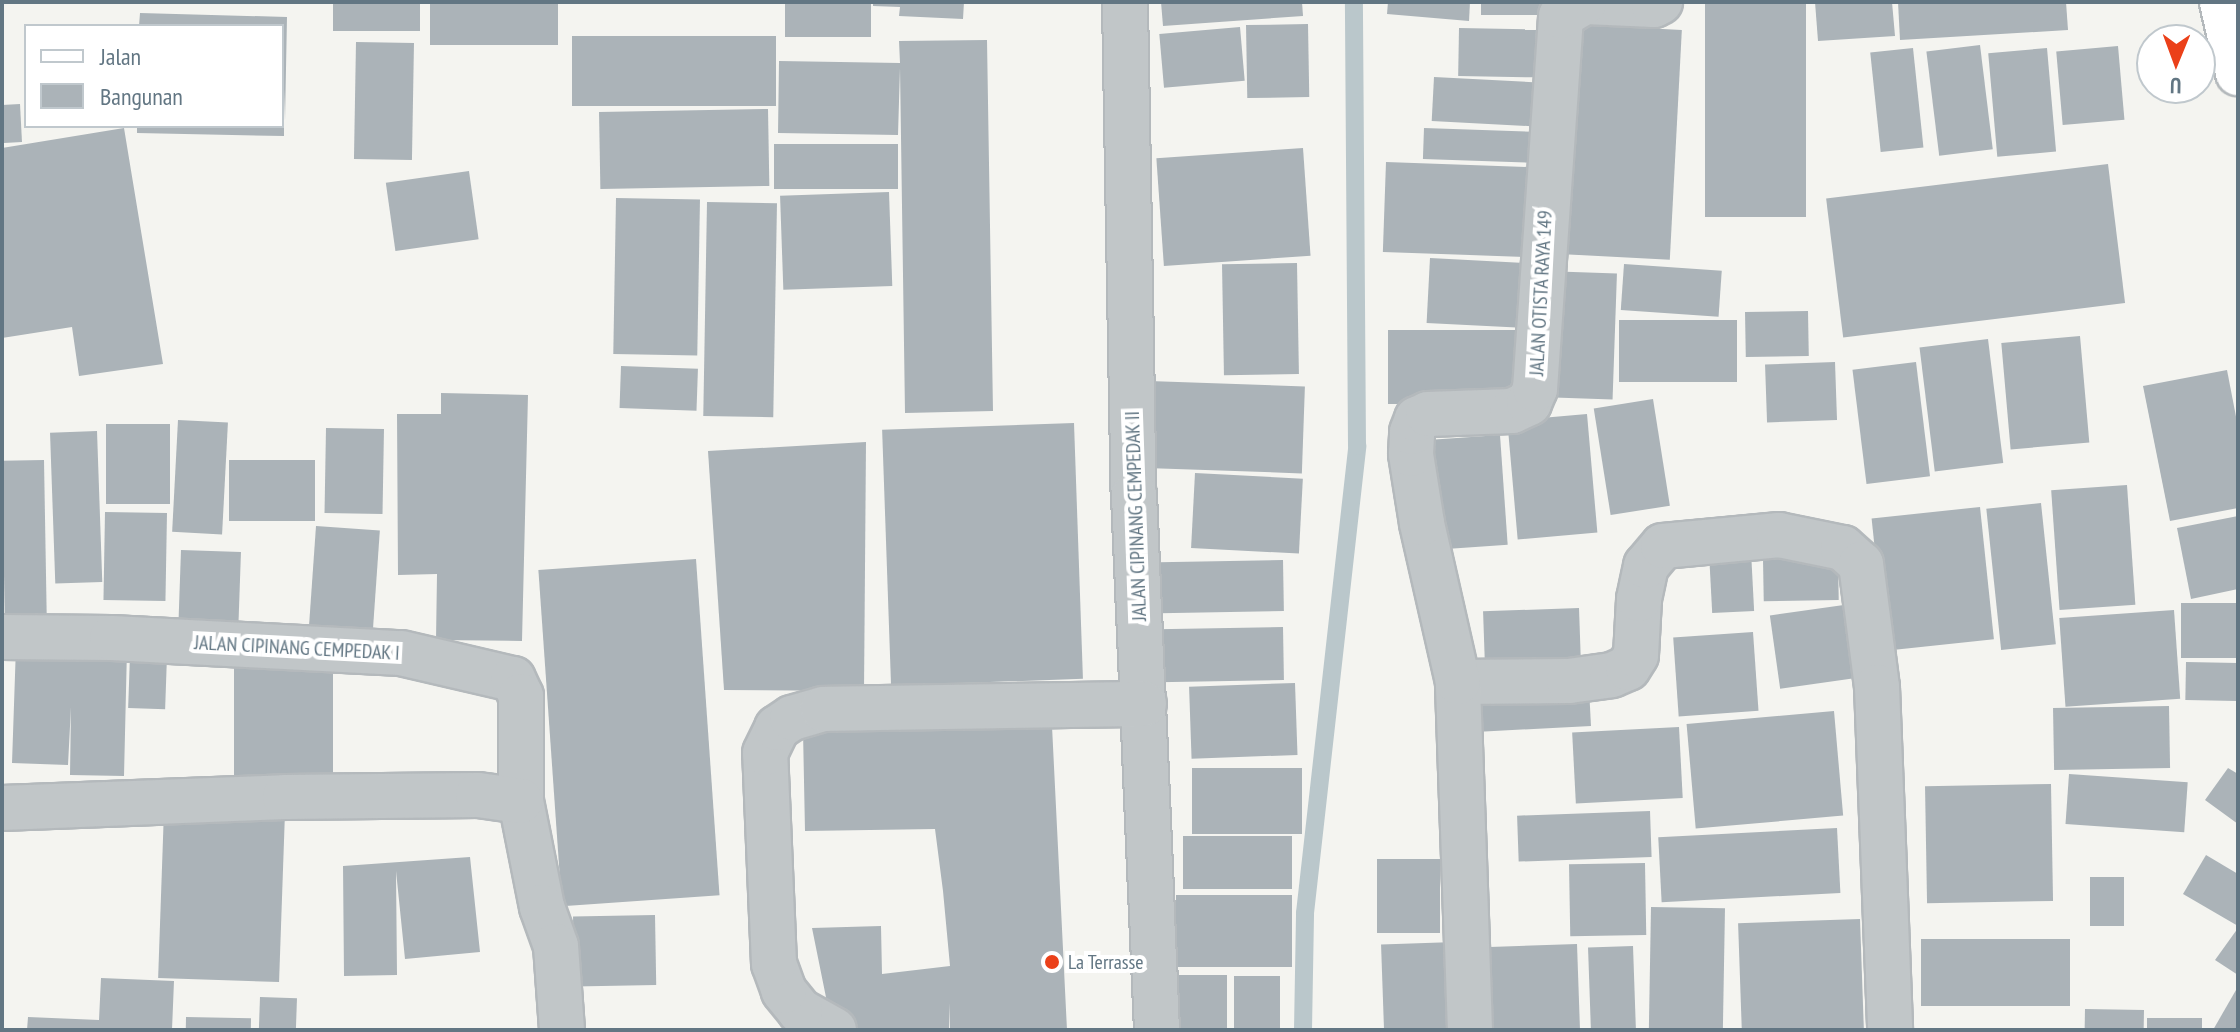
<!DOCTYPE html>
<style>
body{margin:0}
#map{position:relative;width:2240px;height:1032px;overflow:hidden;background:#f4f4f0;font-family:"PT Sans Narrow",sans-serif}
div>[style]{position:absolute}
.stream>*{height:18px;margin:-9px;padding:0 9px;transform-origin:9px;border-radius:9px;background:#bac7cb}
.building>*{inset:0;background:#abb3b8;transform-origin:0 0}
.roads{filter:drop-shadow(2px 0 #b4b9bc) drop-shadow(-2px 0 #b4b9bc) drop-shadow(0 2px #b4b9bc) drop-shadow(0 -2px #b4b9bc)}
.minor>*{height:44px;margin:-22px;padding:0 22px;transform-origin:22px;border-radius:22px;background:#c1c6c8}
.major>*{height:44px;margin:-22px;padding:0 22px;transform-origin:22px;border-radius:22px;background:#fff}
.dots>*{width:22px;height:22px;translate:-50% -50%;box-sizing:border-box;border:4px solid #fff;border-radius:50%}
span{translate:-50% -50%;white-space:nowrap;text-align:center;line-height:1.15;-webkit-text-stroke:8px #fff;paint-order:stroke}
.street-label{font-size:20px;color:#627683}
.poi-label{font-size:20px;color:#627683}
.left{translate:0 -50%;text-align:left}
.frame{position:absolute;inset:0;border:4px solid #627683;pointer-events:none}
.legend{position:absolute;left:24px;top:24px;width:260px;height:104px;box-sizing:border-box;background:#fff;border:2px solid #c0c8cd;margin:0;padding:10px 14px;list-style:none;font-size:24px;color:#627683}
.legend li{display:flex;align-items:center;gap:16px;height:40px}
.legend b{width:40px;border:2px solid #c0c8cd}
.north{position:absolute;left:2136px;top:24px;width:80px;height:80px;box-sizing:border-box;background:#fff;border:2px solid #c0c8cd;border-radius:50%;rotate:181deg;font-size:22px;font-weight:700;line-height:32px;text-align:center;color:#627683}
.north::after{content:'';display:block;margin:auto;width:28px;height:36px;background:#eb4019;clip-path:polygon(50% 0,100% 100%,50% 72%,0 100%)}
</style>
<div id="map">
<div class="stream">
<i style="left:1303px;top:1030px;width:117px;rotate:-89deg"></i>
<i style="left:1305px;top:913px;width:470px;rotate:-83.6deg"></i>
<i style="left:1357px;top:446px;width:444px;rotate:-90.4deg"></i>
</div>
<div class="building">
<i style="left:333px;top:2px;width:87px;height:29px"></i>
<i style="left:430px;top:2px;width:128px;height:43px"></i>
<i style="left:785px;top:2px;width:86px;height:35px"></i>
<i style="clip-path:polygon(873px 2px,964px 2px,963px 19px,899px 16px,900px 7px,873px 6px)"></i>
<i style="clip-path:polygon(1161px 2px,1302px 2px,1303px 16px,1163px 26px)"></i>
<i style="clip-path:polygon(1388px 2px,1470px 2px,1469px 21px,1387px 14px)"></i>
<i style="left:1481px;top:2px;width:65px;height:13px"></i>
<i style="left:1705px;top:2px;width:101px;height:215px"></i>
<i style="clip-path:polygon(1815px 2px,1892px 2px,1895px 36px,1818px 41px)"></i>
<i style="clip-path:polygon(1898px 2px,2066px 2px,2068px 30px,1900px 40px)"></i>
<i style="clip-path:polygon(140px 13px,287px 17px,285px 121px,282px 26px,139px 26px)"></i>
<i style="left:1308px;top:24px;width:73px;height:62px;rotate:89deg"></i>
<i style="left:1566px;top:24px;width:116px;height:230px;rotate:3deg"></i>
<i style="left:1240px;top:27px;width:54px;height:81px;rotate:85deg"></i>
<i style="left:1459px;top:28px;width:77px;height:48px;rotate:1deg"></i>
<i style="left:572px;top:36px;width:204px;height:70px"></i>
<i style="clip-path:polygon(987px 40px,993px 411px,905px 413px,900px 68px,898px 135px,778px 133px,779px 61px,900px 63px,899px 41px)"></i>
<i style="left:356px;top:42px;width:58px;height:117px;rotate:1deg"></i>
<i style="left:1980px;top:45px;width:105px;height:54px;rotate:83deg"></i>
<i style="left:2118px;top:46px;width:74px;height:62px;rotate:85deg"></i>
<i style="left:1913px;top:48px;width:100px;height:43px;rotate:84deg"></i>
<i style="left:2047px;top:48px;width:104px;height:59px;rotate:85deg"></i>
<i style="left:1434px;top:77px;width:104px;height:44px;rotate:3deg"></i>
<i style="left:20px;top:104px;width:38px;height:18px;rotate:87deg"></i>
<i style="left:768px;top:109px;width:77px;height:169px;rotate:89deg"></i>
<i style="clip-path:polygon(137px 126px,284px 126px,284px 136px,137px 133px)"></i>
<i style="clip-path:polygon(124px 128px,163px 364px,79px 376px,72px 327px,2px 338px,2px 148px)"></i>
<i style="left:1424px;top:128px;width:122px;height:31px;rotate:2deg"></i>
<i style="left:774px;top:144px;width:124px;height:45px"></i>
<i style="left:1303px;top:148px;width:108px;height:147px;rotate:86deg"></i>
<i style="left:1386px;top:162px;width:142px;height:90px;rotate:2deg"></i>
<i style="left:2108px;top:164px;width:140px;height:284px;rotate:83deg"></i>
<i style="left:469px;top:171px;width:69px;height:84px;rotate:82deg"></i>
<i style="left:889px;top:192px;width:94px;height:109px;rotate:88deg"></i>
<i style="left:616px;top:198px;width:84px;height:156px;rotate:1deg"></i>
<i style="left:707px;top:202px;width:70px;height:214px;rotate:1deg"></i>
<i style="left:1430px;top:258px;width:90px;height:65px;rotate:3deg"></i>
<i style="left:1297px;top:263px;width:111px;height:75px;rotate:89deg"></i>
<i style="left:1624px;top:264px;width:98px;height:46px;rotate:4deg"></i>
<i style="left:1544px;top:271px;width:73px;height:126px;rotate:2deg"></i>
<i style="left:1808px;top:311px;width:45px;height:63px;rotate:89deg"></i>
<i style="left:1737px;top:320px;width:62px;height:118px;rotate:90deg"></i>
<i style="left:1388px;top:330px;width:134px;height:74px"></i>
<i style="left:2080px;top:336px;width:107px;height:79px;rotate:85deg"></i>
<i style="left:1988px;top:339px;width:125px;height:69px;rotate:83deg"></i>
<i style="left:1835px;top:362px;width:58px;height:70px;rotate:88deg"></i>
<i style="left:1916px;top:362px;width:115px;height:64px;rotate:83deg"></i>
<i style="left:621px;top:366px;width:77px;height:42px;rotate:2deg"></i>
<i style="clip-path:polygon(2227px 370px,2238px 427px,2238px 508px,2170px 521px,2143px 386px)"></i>
<i style="left:1149px;top:381px;width:156px;height:87px;rotate:2deg"></i>
<i style="clip-path:polygon(441px 393px,528px 395px,522px 641px,436px 640px,437px 574px,398px 575px,397px 414px,441px 414px)"></i>
<i style="left:1653px;top:399px;width:108px;height:60px;rotate:81deg"></i>
<i style="left:1587px;top:414px;width:119px;height:80px;rotate:85deg"></i>
<i style="left:178px;top:420px;width:50px;height:112px;rotate:3deg"></i>
<i style="left:1074px;top:423px;width:256px;height:192px;rotate:88deg"></i>
<i style="left:106px;top:424px;width:64px;height:80px"></i>
<i style="left:326px;top:428px;width:58px;height:85px;rotate:1deg"></i>
<i style="left:97px;top:431px;width:151px;height:47px;rotate:88deg"></i>
<i style="left:1500px;top:435px;width:110px;height:76px;rotate:86deg"></i>
<i style="clip-path:polygon(866px 442px,864px 691px,724px 690px,708px 451px)"></i>
<i style="left:44px;top:460px;width:165px;height:42px;rotate:89deg"></i>
<i style="left:229px;top:460px;width:86px;height:61px"></i>
<i style="left:1195px;top:473px;width:108px;height:75px;rotate:3deg"></i>
<i style="left:2127px;top:485px;width:120px;height:76px;rotate:86deg"></i>
<i style="left:2041px;top:503px;width:142px;height:55px;rotate:84deg"></i>
<i style="left:1980px;top:507px;width:133px;height:109px;rotate:84deg"></i>
<i style="left:105px;top:512px;width:62px;height:88px;rotate:1deg"></i>
<i style="clip-path:polygon(2238px 516px,2238px 589px,2191px 599px,2177px 528px)"></i>
<i style="left:316px;top:526px;width:64px;height:112px;rotate:4deg"></i>
<i style="left:181px;top:550px;width:60px;height:88px;rotate:2deg"></i>
<i style="left:1751px;top:551px;width:60px;height:42px;rotate:87deg"></i>
<i style="left:1838px;top:558px;width:42px;height:75px;rotate:89deg"></i>
<i style="left:696px;top:559px;width:337px;height:158px;rotate:86deg"></i>
<i style="left:1283px;top:560px;width:51px;height:124px;rotate:89deg"></i>
<i style="left:1858px;top:603px;width:74px;height:89px;rotate:82deg"></i>
<i style="left:2238px;top:603px;width:55px;height:57px;rotate:90deg"></i>
<i style="left:1579px;top:608px;width:62px;height:96px;rotate:88deg"></i>
<i style="left:2174px;top:610px;width:89px;height:115px;rotate:86deg"></i>
<i style="left:1283px;top:627px;width:53px;height:126px;rotate:89deg"></i>
<i style="left:1753px;top:632px;width:79px;height:80px;rotate:86deg"></i>
<i style="clip-path:polygon(16px 646px,127px 649px,124px 776px,70px 775px,71px 707px,68px 765px,12px 763px)"></i>
<i style="left:130px;top:655px;width:37px;height:53px;rotate:2deg"></i>
<i style="left:2186px;top:662px;width:52px;height:38px;rotate:1deg"></i>
<i style="left:234px;top:665px;width:99px;height:112px"></i>
<i style="left:1295px;top:683px;width:72px;height:106px;rotate:88deg"></i>
<i style="left:1589px;top:688px;width:38px;height:111px;rotate:87deg"></i>
<i style="left:2169px;top:706px;width:62px;height:116px;rotate:89deg"></i>
<i style="left:1834px;top:711px;width:105px;height:148px;rotate:85deg"></i>
<i style="clip-path:polygon(1052px 726px,1067px 1030px,950px 1030px,950px 1003px,949px 1030px,857px 1030px,831px 1022px,812px 928px,881px 926px,882px 974px,950px 966px,943px 891px,935px 829px,805px 831px,803px 731px)"></i>
<i style="left:1679px;top:727px;width:71px;height:107px;rotate:87deg"></i>
<i style="left:1192px;top:768px;width:110px;height:66px"></i>
<i style="clip-path:polygon(2228px 768px,2238px 774px,2238px 824px,2205px 800px)"></i>
<i style="left:2069px;top:774px;width:119px;height:50px;rotate:4deg"></i>
<i style="left:2051px;top:784px;width:117px;height:126px;rotate:89deg"></i>
<i style="left:164px;top:810px;width:121px;height:168px;rotate:2deg"></i>
<i style="left:1650px;top:811px;width:46px;height:133px;rotate:88deg"></i>
<i style="left:1837px;top:828px;width:65px;height:179px;rotate:87deg"></i>
<i style="left:1183px;top:836px;width:109px;height:53px"></i>
<i style="clip-path:polygon(2206px 855px,2238px 874px,2238px 926px,2183px 894px)"></i>
<i style="clip-path:polygon(470px 857px,480px 952px,405px 959px,396px 871px,397px 975px,344px 976px,343px 866px)"></i>
<i style="left:1377px;top:859px;width:63px;height:74px"></i>
<i style="left:1645px;top:863px;width:72px;height:76px;rotate:89deg"></i>
<i style="left:2090px;top:877px;width:34px;height:49px"></i>
<i style="left:1176px;top:895px;width:116px;height:72px"></i>
<i style="left:1651px;top:907px;width:74px;height:123px;rotate:1deg"></i>
<i style="left:655px;top:915px;width:70px;height:82px;rotate:89deg"></i>
<i style="left:1860px;top:919px;width:111px;height:122px;rotate:88deg"></i>
<i style="clip-path:polygon(2238px 928px,2238px 975px,2215px 960px)"></i>
<i style="left:1921px;top:939px;width:149px;height:67px"></i>
<i style="left:1455px;top:942px;width:88px;height:74px;rotate:88deg"></i>
<i style="left:1577px;top:944px;width:86px;height:102px;rotate:88deg"></i>
<i style="left:1633px;top:946px;width:84px;height:45px;rotate:88deg"></i>
<i style="left:1168px;top:975px;width:59px;height:55px"></i>
<i style="left:1234px;top:976px;width:46px;height:54px"></i>
<i style="clip-path:polygon(101px 978px,174px 981px,172px 1030px,27px 1030px,28px 1017px,99px 1020px)"></i>
<i style="clip-path:polygon(2236px 990px,2238px 1030px,2213px 1030px)"></i>
<i style="left:260px;top:997px;width:37px;height:33px;rotate:2deg"></i>
<i style="left:2085px;top:1009px;width:59px;height:21px;rotate:1deg"></i>
<i style="left:186px;top:1017px;width:65px;height:13px;rotate:1deg"></i>
<i style="left:2147px;top:1018px;width:55px;height:12px"></i>
</div>
<div class="roads">
<div class="minor">
<i style="left:1125px;top:2px;width:493px;rotate:89deg"></i>
<i style="left:1134px;top:495px;width:535px;rotate:87.54deg"></i>
<i style="left:1586px;top:2px;width:68px;rotate:2.5deg"></i>
<i style="left:1654px;top:5px;width:7px;rotate:-27deg"></i>
<i style="left:2px;top:637px;width:110px;rotate:0.5deg"></i>
<i style="left:112px;top:638px;width:289px;rotate:3deg"></i>
<i style="left:401px;top:653px;width:115px;rotate:13.1deg"></i>
<i style="left:513px;top:679px;width:19px;rotate:65deg"></i>
<i style="left:521px;top:696px;width:105px;rotate:90deg"></i>
<i style="left:521px;top:801px;width:108px;rotate:78.8deg"></i>
<i style="left:542px;top:907px;width:41px;rotate:70.3deg"></i>
<i style="left:556px;top:946px;width:84px;rotate:85.9deg"></i>
<i style="left:1458px;top:682px;width:111px;rotate:-0.5deg"></i>
<i style="left:1569px;top:681px;width:43px;rotate:-7.9deg"></i>
<i style="left:1612px;top:675px;width:17px;rotate:-24deg"></i>
<i style="left:1628px;top:668px;width:15px;rotate:-58deg"></i>
<i style="left:1636px;top:655px;width:56px;rotate:-86.9deg"></i>
<i style="left:1639px;top:599px;width:34px;rotate:-78deg"></i>
<i style="left:1646px;top:566px;width:26px;rotate:-50deg"></i>
<i style="left:1663px;top:546px;width:117px;rotate:-5.4deg"></i>
<i style="left:1779px;top:535px;width:65px;rotate:11.5deg"></i>
<i style="left:1843px;top:548px;width:24px;rotate:42deg"></i>
<i style="left:1861px;top:564px;width:124px;rotate:82.6deg"></i>
<i style="left:1877px;top:687px;width:343px;rotate:87.8deg"></i>
<i style="left:2px;top:808px;width:283px;rotate:-2.2deg"></i>
<i style="left:285px;top:797px;width:193px;rotate:-0.6deg"></i>
<i style="left:478px;top:795px;width:43px;rotate:7.9deg"></i>
<i style="left:834px;top:1030px;width:39px;rotate:-151deg"></i>
<i style="left:800px;top:1011px;width:26px;rotate:-129deg"></i>
<i style="left:784px;top:991px;width:29px;rotate:-110deg"></i>
<i style="left:774px;top:964px;width:211px;rotate:-92.4deg"></i>
<i style="left:765px;top:753px;width:28px;rotate:-64deg"></i>
<i style="left:777px;top:728px;width:18px;rotate:-34deg"></i>
<i style="left:792px;top:718px;width:32px;rotate:-16deg"></i>
<i style="left:823px;top:709px;width:321px;rotate:-0.9deg"></i>
<i style="left:1470px;top:1030px;width:348px;rotate:-92deg"></i>
<i style="left:1458px;top:682px;width:163px;rotate:-102.8deg"></i>
<i style="left:1422px;top:523px;width:70px;rotate:-99.1deg"></i>
<i style="left:1411px;top:454px;width:22px;rotate:-87deg"></i>
<i style="left:1412px;top:432px;width:14px;rotate:-69deg"></i>
<i style="left:1417px;top:419px;width:12px;rotate:-24deg"></i>
<i style="left:1428px;top:414px;width:84px;rotate:-2deg"></i>
<i style="left:1512px;top:411px;width:19px;rotate:-25deg"></i>
<i style="left:1529px;top:403px;width:15px;rotate:-67deg"></i>
<i style="left:1535px;top:389px;width:374px;rotate:-86deg"></i>
<i style="left:1561px;top:16px;width:27px;rotate:-31deg"></i>
</div>
<div class="major">
<i style="left:2222px;top:2px;width:73px;rotate:77.3deg"></i>
</div>
</div>
<div class="dots">
<i style="left:1052px;top:962px;background:#eb4019"></i>
</div>
<div class="street-label">
<span style="left:1541px;top:293px;rotate:-87deg">JALAN OTISTA RAYA 149</span>
<span style="left:1136px;top:516px;rotate:-92deg">JALAN CIPINANG CEMPEDAK II</span>
<span style="left:297px;top:648px;rotate:3deg">JALAN CIPINANG CEMPEDAK I</span>
</div>
<div class="poi-label">
<span class="left" style="left:1068px;top:962px">La Terrasse</span>
</div>
<div class="frame"></div>
<ul class="legend">
<li><b style="height:10px;background:#fff"></b>Jalan</li>
<li><b style="height:22px;background:#abb3b8"></b>Bangunan</li>
</ul>
<div class="north">U</div>
</div>
